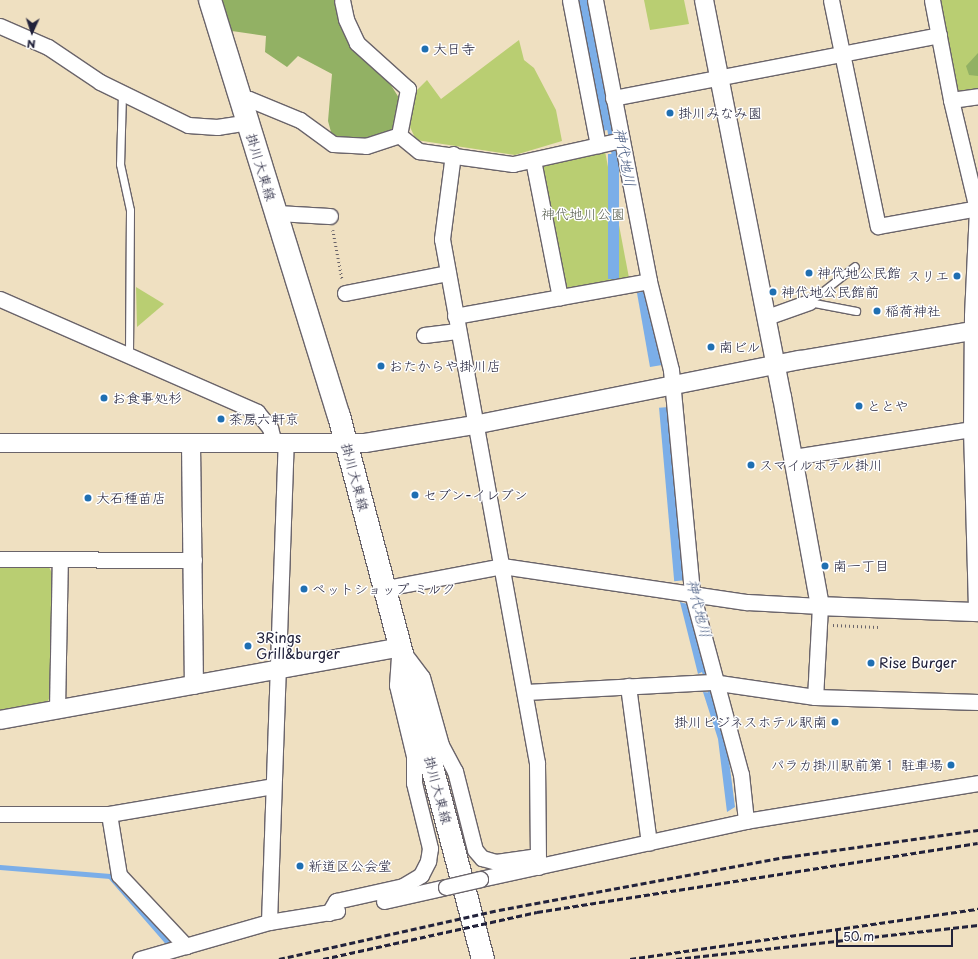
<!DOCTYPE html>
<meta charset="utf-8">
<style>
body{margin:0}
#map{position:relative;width:978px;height:959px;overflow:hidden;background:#efe0c1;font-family:"Playpen Sans","Klee One",sans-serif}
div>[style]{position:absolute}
.green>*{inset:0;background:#b9ce72}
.forest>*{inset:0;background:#92b164}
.water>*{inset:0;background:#7baee8;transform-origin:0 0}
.stream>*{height:4.5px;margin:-2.25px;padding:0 2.25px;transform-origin:2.25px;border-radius:2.25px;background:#7baee8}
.path>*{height:2.5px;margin-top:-1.25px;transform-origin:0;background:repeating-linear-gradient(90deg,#6a646a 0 1px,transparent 0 4px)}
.roads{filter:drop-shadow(1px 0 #6a646a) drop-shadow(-1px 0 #6a646a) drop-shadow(0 1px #6a646a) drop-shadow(0 -1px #6a646a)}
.service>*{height:7px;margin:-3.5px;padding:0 3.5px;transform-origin:3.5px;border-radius:3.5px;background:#fff}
.minor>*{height:15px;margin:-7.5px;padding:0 7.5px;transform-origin:7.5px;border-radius:7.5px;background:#fff}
.tertiary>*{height:18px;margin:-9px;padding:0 9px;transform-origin:9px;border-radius:9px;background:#fff}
.primary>*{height:22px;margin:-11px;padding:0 11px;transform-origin:11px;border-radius:11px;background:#fff}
.rail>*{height:3px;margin-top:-1.5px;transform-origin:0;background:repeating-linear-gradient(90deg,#22223b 0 6px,transparent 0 9px)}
.bridges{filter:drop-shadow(1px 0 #6a646a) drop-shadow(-1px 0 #6a646a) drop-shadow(0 1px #6a646a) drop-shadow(0 -1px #6a646a)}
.minor-bridge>*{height:15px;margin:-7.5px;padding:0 7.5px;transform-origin:7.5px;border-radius:7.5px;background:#fff}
.dots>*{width:11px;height:11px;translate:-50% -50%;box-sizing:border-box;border:2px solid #fff;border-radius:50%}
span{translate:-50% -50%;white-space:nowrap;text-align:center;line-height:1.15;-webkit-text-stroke:3px #fff;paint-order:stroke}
.poi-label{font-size:14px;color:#22223b}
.left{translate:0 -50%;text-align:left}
.right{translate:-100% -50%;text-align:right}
.street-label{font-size:14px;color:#22223b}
.park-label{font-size:14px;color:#575e4e}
.water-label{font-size:15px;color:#465a80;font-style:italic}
.north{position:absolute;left:12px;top:12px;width:40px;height:40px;-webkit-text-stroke:3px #fff;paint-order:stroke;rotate:183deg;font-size:11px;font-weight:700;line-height:16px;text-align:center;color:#22223b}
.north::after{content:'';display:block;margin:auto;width:14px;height:18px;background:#22223b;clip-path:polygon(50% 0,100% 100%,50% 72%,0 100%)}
.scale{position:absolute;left:836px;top:929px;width:117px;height:18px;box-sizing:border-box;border:2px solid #22223b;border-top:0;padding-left:5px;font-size:12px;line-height:14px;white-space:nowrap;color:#22223b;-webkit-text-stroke:3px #fff;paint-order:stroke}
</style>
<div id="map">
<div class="green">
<i style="clip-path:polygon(644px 0,684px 0,689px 24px,650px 30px)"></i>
<i style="clip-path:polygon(939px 0,978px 0,978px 89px,961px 92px,954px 87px)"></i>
<i style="clip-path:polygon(519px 40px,524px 60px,534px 68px,556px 110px,562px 141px,515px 155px,416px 140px,410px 127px,415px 92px,427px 80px,441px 99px)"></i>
<i style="clip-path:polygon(605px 151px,629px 278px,569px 289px,562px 286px,540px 170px,544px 164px)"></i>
<i style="clip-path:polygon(136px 287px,164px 304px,137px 327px)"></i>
<i style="clip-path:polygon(0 565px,48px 565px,53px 575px,51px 696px,47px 702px,0 710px)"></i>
</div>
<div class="forest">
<i style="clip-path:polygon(218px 0,338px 0,399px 98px,399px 135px,334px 143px,328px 121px,332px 74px,298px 56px,287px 67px,265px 52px,266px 36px,225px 30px)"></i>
<i style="clip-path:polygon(978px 53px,978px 76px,969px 75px,966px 66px)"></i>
</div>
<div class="water">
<i style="clip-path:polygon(576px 0,589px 0,613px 129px,602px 131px)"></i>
<i style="left:608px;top:154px;width:11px;height:125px"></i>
<i style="clip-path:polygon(645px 291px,662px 365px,650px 367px,637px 293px)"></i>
<i style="left:669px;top:407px;width:174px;height:10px;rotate:85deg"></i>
<i style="clip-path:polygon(680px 602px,691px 605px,708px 669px,698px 674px)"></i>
<i style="clip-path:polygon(703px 692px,714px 693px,726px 737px,735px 807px,727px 812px,718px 739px)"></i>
</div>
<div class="stream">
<i style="left:609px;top:125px;width:35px;rotate:80deg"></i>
<i style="left:703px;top:666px;width:33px;rotate:74deg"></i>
<i style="left:0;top:867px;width:110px;rotate:4.7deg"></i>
<i style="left:110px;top:876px;width:94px;rotate:48.9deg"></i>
</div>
<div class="path">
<i style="left:333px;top:230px;width:49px;rotate:79.4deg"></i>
<i style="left:833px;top:625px;width:45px;rotate:2.5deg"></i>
</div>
<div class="roads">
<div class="service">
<i style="left:122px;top:94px;width:70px;rotate:91.6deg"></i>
<i style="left:120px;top:164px;width:47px;rotate:77.7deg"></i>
<i style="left:130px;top:210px;width:145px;rotate:90.4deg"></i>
<i style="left:809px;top:302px;width:58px;rotate:-38deg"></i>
<i style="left:809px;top:302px;width:48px;rotate:10.8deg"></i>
</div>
<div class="minor">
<i style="left:570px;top:0;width:148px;rotate:79.1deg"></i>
<i style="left:595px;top:0;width:286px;rotate:79.1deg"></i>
<i style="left:649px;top:281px;width:92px;rotate:76.1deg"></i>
<i style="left:671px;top:370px;width:224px;rotate:84.6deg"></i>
<i style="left:692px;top:593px;width:188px;rotate:74.9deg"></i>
<i style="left:741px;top:774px;width:47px;rotate:83.9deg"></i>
<i style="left:831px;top:0;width:231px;rotate:78.3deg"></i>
<i style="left:878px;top:226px;width:102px;rotate:-10.2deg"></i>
<i style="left:932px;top:0;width:102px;rotate:79.2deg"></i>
<i style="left:951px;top:100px;width:112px;rotate:76.6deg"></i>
<i style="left:977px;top:209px;width:107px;rotate:92.7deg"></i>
<i style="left:972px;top:316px;width:113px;rotate:90.5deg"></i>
<i style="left:971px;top:429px;width:183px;rotate:88.4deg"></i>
<i style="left:0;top:26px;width:52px;rotate:23.6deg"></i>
<i style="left:48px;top:47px;width:63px;rotate:33.9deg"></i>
<i style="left:100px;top:82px;width:98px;rotate:26deg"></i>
<i style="left:188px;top:125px;width:29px;rotate:4deg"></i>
<i style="left:217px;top:127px;width:30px;rotate:-9deg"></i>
<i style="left:613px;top:98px;width:332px;rotate:-10.9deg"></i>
<i style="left:951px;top:100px;width:27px;rotate:-8deg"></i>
<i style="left:241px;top:101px;width:8px;rotate:-14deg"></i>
<i style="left:249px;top:99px;width:55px;rotate:22.4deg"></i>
<i style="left:300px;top:120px;width:41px;rotate:36deg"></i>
<i style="left:333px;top:144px;width:33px;rotate:3deg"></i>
<i style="left:366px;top:146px;width:35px;rotate:-18deg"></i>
<i style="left:399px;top:135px;width:47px;rotate:-78.9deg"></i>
<i style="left:408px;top:89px;width:69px;rotate:-138deg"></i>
<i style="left:357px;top:43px;width:26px;rotate:-115deg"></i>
<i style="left:346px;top:19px;width:19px;rotate:-102deg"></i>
<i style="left:399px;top:135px;width:26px;rotate:39deg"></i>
<i style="left:419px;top:151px;width:95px;rotate:7.9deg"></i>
<i style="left:513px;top:164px;width:111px;rotate:-12.5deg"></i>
<i style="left:453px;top:154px;width:86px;rotate:97.4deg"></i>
<i style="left:442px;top:239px;width:533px;rotate:79.72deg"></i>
<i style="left:537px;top:763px;width:104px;rotate:89.4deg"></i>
<i style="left:533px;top:160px;width:140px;rotate:78.9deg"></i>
<i style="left:276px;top:213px;width:54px;rotate:3.2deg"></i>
<i style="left:345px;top:293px;width:105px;rotate:-11deg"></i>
<i style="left:0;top:299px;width:281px;rotate:23.7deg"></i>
<i style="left:257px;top:412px;width:21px;rotate:51deg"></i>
<i style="left:270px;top:428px;width:16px;rotate:75deg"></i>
<i style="left:455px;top:316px;width:197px;rotate:-10.2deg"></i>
<i style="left:767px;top:317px;width:45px;rotate:-19.7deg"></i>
<i style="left:424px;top:335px;width:33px;rotate:-7deg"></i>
<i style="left:793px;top:457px;width:187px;rotate:-8.9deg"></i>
<i style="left:0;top:559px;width:194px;rotate:0.3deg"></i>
<i style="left:386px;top:588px;width:118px;rotate:-10.7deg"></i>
<i style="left:502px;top:566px;width:248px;rotate:8.4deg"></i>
<i style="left:747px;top:602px;width:73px;rotate:3.1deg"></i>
<i style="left:820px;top:606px;width:91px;rotate:93.1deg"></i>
<i style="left:406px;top:656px;width:26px;rotate:53deg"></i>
<i style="left:422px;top:677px;width:71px;rotate:74.4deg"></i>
<i style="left:441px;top:745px;width:30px;rotate:62deg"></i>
<i style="left:455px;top:771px;width:81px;rotate:75.8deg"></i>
<i style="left:475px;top:850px;width:11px;rotate:49deg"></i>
<i style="left:482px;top:858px;width:15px;rotate:16deg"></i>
<i style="left:496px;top:862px;width:41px;rotate:-8.3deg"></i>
<i style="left:628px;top:686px;width:158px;rotate:82.4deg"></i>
<i style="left:526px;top:692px;width:186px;rotate:-3.1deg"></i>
<i style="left:712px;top:682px;width:104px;rotate:8.3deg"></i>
<i style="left:815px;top:697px;width:163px;rotate:1.8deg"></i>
<i style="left:57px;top:709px;width:150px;rotate:-88.9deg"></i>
<i style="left:0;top:814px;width:109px"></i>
<i style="left:109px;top:814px;width:166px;rotate:-9.7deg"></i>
<i style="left:109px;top:814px;width:62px;rotate:80.7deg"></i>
<i style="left:119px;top:875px;width:98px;rotate:46.7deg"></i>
<i style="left:480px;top:879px;width:272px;rotate:-12.3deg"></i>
<i style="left:746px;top:821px;width:235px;rotate:-9.3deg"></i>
<i style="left:384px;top:901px;width:64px;rotate:-12.7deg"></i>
<i style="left:329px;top:913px;width:14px;rotate:-60deg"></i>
<i style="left:336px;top:901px;width:69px;rotate:-12.6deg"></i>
<i style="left:403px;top:886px;width:21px;rotate:-31deg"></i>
<i style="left:421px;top:875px;width:16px;rotate:-63deg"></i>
<i style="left:428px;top:861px;width:13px;rotate:-81deg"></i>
<i style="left:430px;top:848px;width:67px;rotate:-103.8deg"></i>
<i style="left:414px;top:783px;width:27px;rotate:-90deg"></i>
<i style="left:414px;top:756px;width:73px;rotate:-103.5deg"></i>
<i style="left:397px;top:685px;width:27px;rotate:-86deg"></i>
<i style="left:269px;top:922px;width:479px;rotate:-88deg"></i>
<i style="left:140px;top:959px;width:134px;rotate:-16deg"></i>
<i style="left:269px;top:922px;width:69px;rotate:-9.2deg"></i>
</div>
<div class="tertiary">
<i style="left:704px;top:0;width:405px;rotate:78.9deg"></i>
<i style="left:782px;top:397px;width:212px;rotate:79.7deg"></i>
<i style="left:820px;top:606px;width:158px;rotate:2.2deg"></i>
<i style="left:0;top:443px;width:365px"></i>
<i style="left:365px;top:443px;width:110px;rotate:-9.4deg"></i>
<i style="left:474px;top:425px;width:332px;rotate:-11.3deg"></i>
<i style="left:800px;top:360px;width:181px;rotate:-9.6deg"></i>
<i style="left:191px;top:443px;width:242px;rotate:89.3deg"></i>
<i style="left:0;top:720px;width:407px;rotate:-10.3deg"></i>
</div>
<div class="primary">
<i style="left:210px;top:0;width:436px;rotate:72.8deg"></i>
<i style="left:339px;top:416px;width:562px;rotate:75.15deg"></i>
</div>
</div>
<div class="rail">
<i style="left:279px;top:959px;width:225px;rotate:-12.6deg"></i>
<i style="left:499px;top:910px;width:292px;rotate:-10.5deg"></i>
<i style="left:786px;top:857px;width:194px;rotate:-8deg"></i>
<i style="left:323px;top:959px;width:219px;rotate:-12.4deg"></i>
<i style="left:537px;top:912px;width:446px;rotate:-8.9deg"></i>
<i style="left:630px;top:959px;width:352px;rotate:-8.2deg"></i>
<i style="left:676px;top:959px;width:304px;rotate:-6.4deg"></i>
</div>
<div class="bridges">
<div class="minor-bridge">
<i style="left:446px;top:887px;width:35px;rotate:-13deg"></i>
</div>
</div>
<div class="dots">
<i style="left:425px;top:49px;background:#1f6fb2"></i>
<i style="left:670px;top:113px;background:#1f6fb2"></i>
<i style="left:809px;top:273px;background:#1f6fb2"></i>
<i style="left:957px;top:276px;background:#1f6fb2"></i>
<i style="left:773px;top:292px;background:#1f6fb2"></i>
<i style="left:877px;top:311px;background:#1f6fb2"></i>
<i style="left:711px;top:347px;background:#1f6fb2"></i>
<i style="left:381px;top:366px;background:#1f6fb2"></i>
<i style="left:104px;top:398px;background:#1f6fb2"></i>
<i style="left:859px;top:406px;background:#1f6fb2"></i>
<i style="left:221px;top:419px;background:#1f6fb2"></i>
<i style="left:751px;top:465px;background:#1f6fb2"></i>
<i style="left:415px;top:495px;background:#1f6fb2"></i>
<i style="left:88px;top:498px;background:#1f6fb2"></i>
<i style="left:825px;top:566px;background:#1f6fb2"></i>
<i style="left:304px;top:589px;background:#1f6fb2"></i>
<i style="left:248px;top:646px;background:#1f6fb2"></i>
<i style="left:871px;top:663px;background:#1f6fb2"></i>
<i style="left:835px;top:722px;background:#1f6fb2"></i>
<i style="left:951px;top:765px;background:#1f6fb2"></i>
<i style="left:300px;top:866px;background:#1f6fb2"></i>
</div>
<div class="poi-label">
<span class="left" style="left:433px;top:49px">大日寺</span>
<span class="left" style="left:678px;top:113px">掛川みなみ園</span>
<span class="left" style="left:817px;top:273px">神代地公民館</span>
<span class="right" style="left:949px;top:276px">スリエ</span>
<span class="left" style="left:781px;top:292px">神代地公民館前</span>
<span class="left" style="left:885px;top:311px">稲荷神社</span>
<span class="left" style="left:719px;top:347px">南ビル</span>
<span class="left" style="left:389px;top:366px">おたからや掛川店</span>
<span class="left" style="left:112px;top:398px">お食事処杉</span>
<span class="left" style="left:867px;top:406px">ととや</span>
<span class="left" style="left:229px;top:419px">茶房六軒京</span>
<span class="left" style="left:759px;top:465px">スマイルホテル掛川</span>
<span class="left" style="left:423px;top:495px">セブン-イレブン</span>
<span class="left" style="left:96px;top:498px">大石種苗店</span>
<span class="left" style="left:833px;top:566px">南一丁目</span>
<span class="left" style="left:312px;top:589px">ペットショップ ミルク</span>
<span class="left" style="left:256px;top:646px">3Rings<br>Grill&amp;burger</span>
<span class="left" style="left:879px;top:663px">Rise Burger</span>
<span class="right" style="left:827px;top:722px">掛川ビジネスホテル駅南</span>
<span class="right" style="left:943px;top:765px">パラカ掛川駅前第１ 駐車場</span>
<span class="left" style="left:308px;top:866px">新道区公会堂</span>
</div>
<div class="street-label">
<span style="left:261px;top:167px;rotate:73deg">掛川大東線</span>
<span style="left:355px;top:477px;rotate:75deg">掛川大東線</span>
<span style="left:438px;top:790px;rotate:75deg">掛川大東線</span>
</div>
<div class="park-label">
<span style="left:583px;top:214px">神代地川公園</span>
</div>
<div class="water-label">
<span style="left:626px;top:157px;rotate:79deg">神代地川</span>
<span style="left:700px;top:608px;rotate:76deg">神代地川</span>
</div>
<div class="north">N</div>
<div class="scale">50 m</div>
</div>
